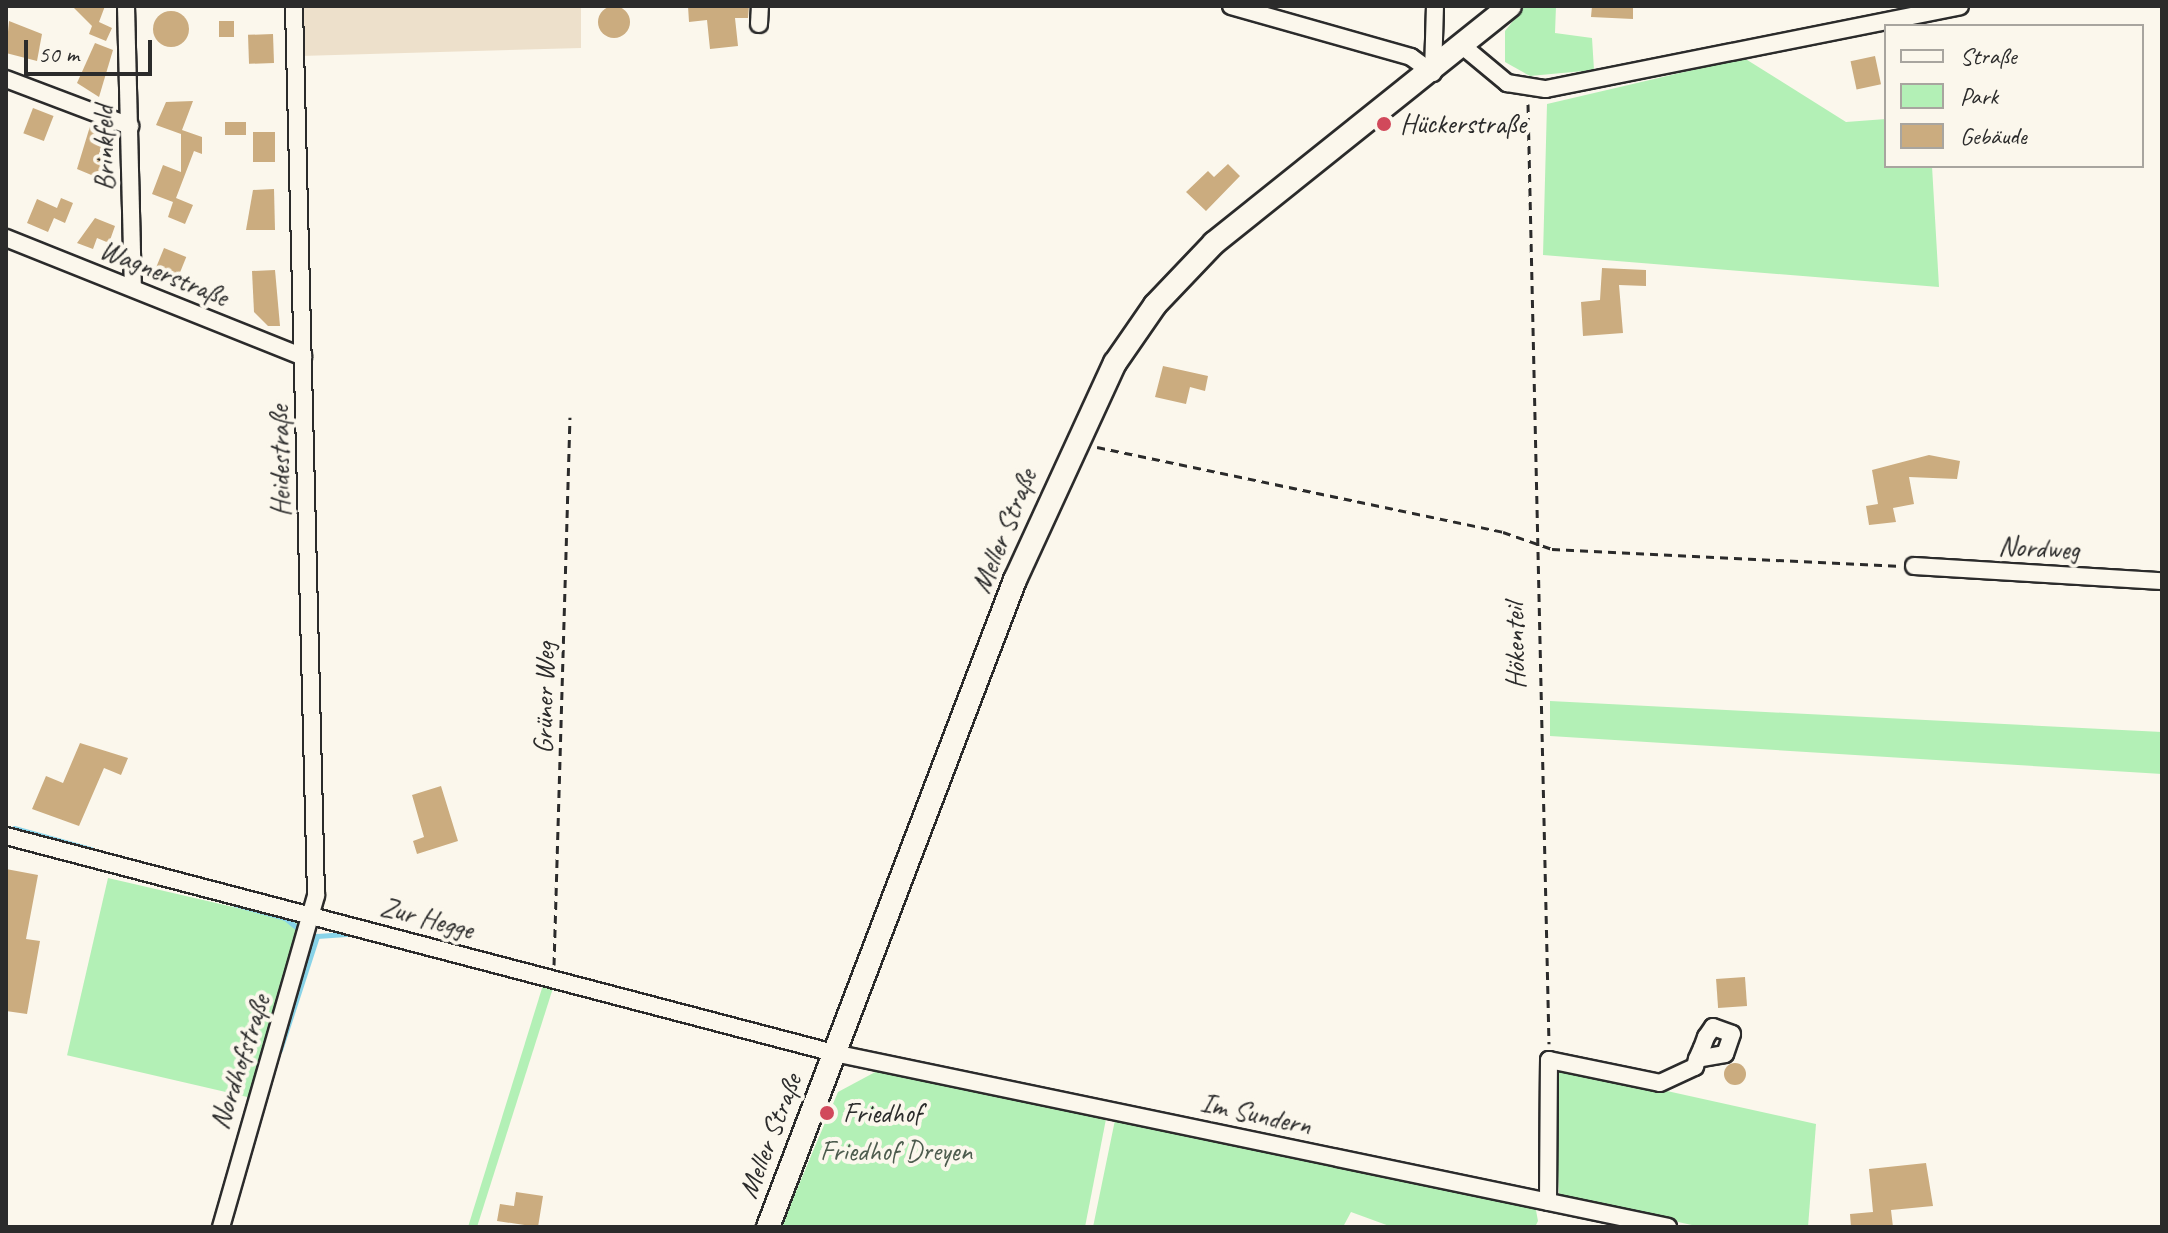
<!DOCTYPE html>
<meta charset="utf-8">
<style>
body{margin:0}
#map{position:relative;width:2168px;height:1233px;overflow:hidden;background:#fbf7ec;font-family:Caveat,sans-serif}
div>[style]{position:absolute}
.built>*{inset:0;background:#ede0cb}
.green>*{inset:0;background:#b3f0b6;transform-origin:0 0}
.stream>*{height:5px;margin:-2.5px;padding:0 2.5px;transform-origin:2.5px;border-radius:2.5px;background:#88d3e8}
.building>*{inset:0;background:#cbac7f;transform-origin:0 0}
.round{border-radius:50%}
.path>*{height:3px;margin-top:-1.5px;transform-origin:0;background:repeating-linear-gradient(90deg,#2b2b2b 0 8px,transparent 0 14px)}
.roads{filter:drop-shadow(2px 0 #2b2b2b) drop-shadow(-2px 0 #2b2b2b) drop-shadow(0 2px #2b2b2b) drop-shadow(0 -2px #2b2b2b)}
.minor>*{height:16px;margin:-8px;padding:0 8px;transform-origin:8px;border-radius:8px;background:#fbf7ec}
.major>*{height:22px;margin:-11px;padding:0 11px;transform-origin:11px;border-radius:11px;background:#fbf7ec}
.dots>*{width:22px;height:22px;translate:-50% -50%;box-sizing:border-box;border:4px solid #fbf7ec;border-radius:50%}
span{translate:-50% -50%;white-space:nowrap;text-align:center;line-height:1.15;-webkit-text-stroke:8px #fbf7ec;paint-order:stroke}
.poi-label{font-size:28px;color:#2b2b2b}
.left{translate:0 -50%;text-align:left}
.street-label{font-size:28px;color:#2b2b2b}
.park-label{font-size:28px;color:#4d5c4e}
.frame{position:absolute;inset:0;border:8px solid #2b2b2b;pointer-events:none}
.legend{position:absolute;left:1884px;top:24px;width:260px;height:144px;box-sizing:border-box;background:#fbf7ec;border:2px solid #a8a59f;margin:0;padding:10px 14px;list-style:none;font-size:24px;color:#2b2b2b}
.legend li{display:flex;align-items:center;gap:16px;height:40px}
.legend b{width:40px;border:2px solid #a8a59f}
.scale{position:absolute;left:24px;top:40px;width:128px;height:36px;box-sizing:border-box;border:4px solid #2b2b2b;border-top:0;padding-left:10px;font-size:24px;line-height:28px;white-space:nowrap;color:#2b2b2b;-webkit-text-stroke:6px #fbf7ec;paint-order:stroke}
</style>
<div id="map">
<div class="built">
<i style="clip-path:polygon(299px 6px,581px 6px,581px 48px,300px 56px)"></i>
</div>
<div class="green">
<i style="clip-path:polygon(1525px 6px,1556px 6px,1555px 33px,1592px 38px,1594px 70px,1530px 76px,1505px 62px,1505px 31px)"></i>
<i style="clip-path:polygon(1744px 58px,1846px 122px,1886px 119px,1886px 166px,1932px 166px,1939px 287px,1543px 255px,1547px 104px)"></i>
<i style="clip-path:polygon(1550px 701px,2162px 732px,2162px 774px,1550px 736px)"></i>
<i style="left:108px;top:878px;width:199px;height:182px;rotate:13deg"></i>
<i style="clip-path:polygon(543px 985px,553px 988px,477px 1227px,468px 1227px)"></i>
<i style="clip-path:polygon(1554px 1066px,1816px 1124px,1808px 1227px,1701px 1227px,1559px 1196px)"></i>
<i style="clip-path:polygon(879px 1070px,1106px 1119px,1085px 1227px,781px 1227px,838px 1092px)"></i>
<i style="clip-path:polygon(1115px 1120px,1535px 1205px,1538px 1221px,1535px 1227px,1392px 1227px,1351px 1212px,1343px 1227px,1093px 1227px)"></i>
</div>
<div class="stream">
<i style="left:14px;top:828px;width:80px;rotate:15.3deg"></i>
<i style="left:234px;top:904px;width:53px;rotate:15.4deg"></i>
<i style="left:285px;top:918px;width:19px;rotate:39deg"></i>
<i style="left:280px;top:1050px;width:120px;rotate:-72deg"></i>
<i style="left:317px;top:936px;width:29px;rotate:-4deg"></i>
</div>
<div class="building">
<i style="clip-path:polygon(72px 6px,105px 6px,99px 22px,112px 28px,106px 41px,89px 34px,92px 26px)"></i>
<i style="clip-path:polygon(688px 6px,749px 6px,748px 18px,735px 18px,738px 46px,710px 49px,707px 20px,689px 22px)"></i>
<i style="clip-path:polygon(1592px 6px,1633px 6px,1633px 19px,1591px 17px)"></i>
<i class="round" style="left:598px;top:6px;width:32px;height:32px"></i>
<i class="round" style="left:153px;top:11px;width:36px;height:36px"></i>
<i style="clip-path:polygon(9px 21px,42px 34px,37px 61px,6px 53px)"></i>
<i style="left:219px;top:21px;width:15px;height:16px"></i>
<i style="left:273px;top:34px;width:29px;height:25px;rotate:88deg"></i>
<i style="clip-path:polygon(95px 43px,113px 50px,99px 97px,77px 83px)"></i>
<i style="left:1875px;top:56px;width:29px;height:25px;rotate:78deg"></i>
<i style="clip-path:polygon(193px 101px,182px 130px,202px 137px,202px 154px,194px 151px,176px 198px,193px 205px,185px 224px,168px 217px,173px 202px,152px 194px,163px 165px,181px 172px,181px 134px,156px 125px,166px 102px)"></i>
<i style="left:33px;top:108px;width:22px;height:27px;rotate:21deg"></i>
<i style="left:246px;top:122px;width:13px;height:21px;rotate:90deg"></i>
<i style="clip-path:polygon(91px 123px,105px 128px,100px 140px,114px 145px,101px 179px,77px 169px)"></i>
<i style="left:253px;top:132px;width:22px;height:30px"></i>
<i style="clip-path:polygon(1228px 164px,1240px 176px,1206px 211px,1186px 192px,1208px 171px,1214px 177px)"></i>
<i style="clip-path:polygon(274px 189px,275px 230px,246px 230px,253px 190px)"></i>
<i style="clip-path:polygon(61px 198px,73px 203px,65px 223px,54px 218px,48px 232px,27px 223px,37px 199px,57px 208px)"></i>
<i style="clip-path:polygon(95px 218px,115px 226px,109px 243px,97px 238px,93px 249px,77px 243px)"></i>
<i style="left:164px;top:248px;width:24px;height:27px;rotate:22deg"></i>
<i style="clip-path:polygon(1602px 268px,1646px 270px,1646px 286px,1619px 285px,1623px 333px,1583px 336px,1581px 302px,1600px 300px)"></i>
<i style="clip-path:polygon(275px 270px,280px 326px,268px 326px,254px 312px,252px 271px)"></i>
<i style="clip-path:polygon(1163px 366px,1208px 376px,1205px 391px,1190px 387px,1186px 404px,1155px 397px)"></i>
<i style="clip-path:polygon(1929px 455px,1960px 461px,1957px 479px,1909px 477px,1914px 504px,1893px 508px,1896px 522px,1869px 525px,1866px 506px,1878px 504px,1872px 470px)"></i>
<i style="clip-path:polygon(80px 743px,128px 758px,121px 775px,104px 768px,79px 826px,32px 809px,46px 776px,63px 783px)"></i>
<i style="clip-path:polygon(441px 786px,458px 841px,417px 854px,413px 841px,424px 837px,412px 795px)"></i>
<i style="clip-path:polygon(6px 869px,38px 875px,26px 939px,40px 941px,27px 1014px,6px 1011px)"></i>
<i style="left:1745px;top:977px;width:29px;height:29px;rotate:86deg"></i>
<i class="round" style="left:1724px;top:1063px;width:22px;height:22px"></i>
<i style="clip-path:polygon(1926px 1163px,1933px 1206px,1891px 1210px,1893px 1227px,1851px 1227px,1850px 1214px,1873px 1212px,1869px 1169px)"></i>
<i style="clip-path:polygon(516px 1192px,543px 1196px,538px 1227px,497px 1221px,500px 1204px,514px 1206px)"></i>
</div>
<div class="path">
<i style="left:1528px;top:104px;width:940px;rotate:88.72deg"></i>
<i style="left:1097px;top:447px;width:415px;rotate:11.8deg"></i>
<i style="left:1503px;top:532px;width:52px;rotate:19.1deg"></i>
<i style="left:1552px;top:549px;width:345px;rotate:2.8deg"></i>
<i style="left:554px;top:965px;width:548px;rotate:-88.33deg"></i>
</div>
<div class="roads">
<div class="minor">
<i style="left:126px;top:6px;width:282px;rotate:88.6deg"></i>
<i style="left:1231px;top:6px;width:187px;rotate:15.8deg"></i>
<i style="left:1411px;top:57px;width:27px;rotate:36deg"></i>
<i style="left:759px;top:24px;width:18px;rotate:-87deg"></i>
<i style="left:1465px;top:48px;width:55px;rotate:39.8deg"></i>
<i style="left:1507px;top:83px;width:39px;rotate:9deg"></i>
<i style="left:1546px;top:89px;width:422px;rotate:-11.3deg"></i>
<i style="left:1433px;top:73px;width:67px;rotate:-88.3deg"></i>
<i style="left:6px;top:79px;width:133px;rotate:20.8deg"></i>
<i style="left:6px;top:238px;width:320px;rotate:21.8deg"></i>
<i style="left:1914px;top:566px;width:248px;rotate:3.5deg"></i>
<i style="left:6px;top:836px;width:856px;rotate:14.69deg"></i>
<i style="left:834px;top:1053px;width:852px;rotate:11.78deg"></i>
<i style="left:1548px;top:1202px;width:142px;rotate:-89.6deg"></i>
<i style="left:1549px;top:1060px;width:113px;rotate:11.7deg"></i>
<i style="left:1660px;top:1083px;width:38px;rotate:-25deg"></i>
<i style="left:1695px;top:1067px;width:8px;rotate:-76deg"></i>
<i style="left:1697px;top:1059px;width:12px;rotate:-66deg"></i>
<i style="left:1702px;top:1048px;width:12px;rotate:-70deg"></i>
<i style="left:1706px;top:1037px;width:12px;rotate:-55deg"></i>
<i style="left:1713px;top:1027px;width:20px;rotate:20deg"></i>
<i style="left:1732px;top:1034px;width:21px;rotate:109deg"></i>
<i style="left:1725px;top:1054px;width:28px;rotate:170deg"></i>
<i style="left:221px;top:1227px;width:345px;rotate:-74deg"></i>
<i style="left:316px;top:895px;width:889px;rotate:-91.42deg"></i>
</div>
<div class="major">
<i style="left:768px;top:1227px;width:693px;rotate:-69.11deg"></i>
<i style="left:1015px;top:580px;width:239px;rotate:-65.3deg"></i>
<i style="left:1115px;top:363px;width:70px;rotate:-55.4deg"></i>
<i style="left:1155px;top:305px;width:86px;rotate:-46.4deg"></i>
<i style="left:1214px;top:243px;width:379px;rotate:-38.7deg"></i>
</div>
</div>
<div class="dots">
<i style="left:1384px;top:124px;background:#d1495b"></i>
<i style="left:827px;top:1113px;background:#d1495b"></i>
</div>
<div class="poi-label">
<span class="left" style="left:1400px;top:124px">Hückerstraße</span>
<span class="left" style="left:843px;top:1113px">Friedhof</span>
</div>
<div class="street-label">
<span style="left:104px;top:148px;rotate:-91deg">Brinkfeld</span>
<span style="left:164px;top:273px;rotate:22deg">Wagnerstraße</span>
<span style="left:280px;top:461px;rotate:-91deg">Heidestraße</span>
<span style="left:1004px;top:531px;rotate:-68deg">Meller Straße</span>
<span style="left:2039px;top:548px;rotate:3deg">Nordweg</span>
<span style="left:1515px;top:646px;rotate:-91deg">Hökenteil</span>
<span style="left:544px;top:698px;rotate:-89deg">Grüner Weg</span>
<span style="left:427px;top:918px;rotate:15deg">Zur Hegge</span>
<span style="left:240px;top:1062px;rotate:-72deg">Nordhofstraße</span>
<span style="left:1256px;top:1114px;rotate:12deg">Im Sundern</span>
<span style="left:770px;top:1136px;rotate:-69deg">Meller Straße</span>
</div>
<div class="park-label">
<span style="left:896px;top:1151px">Friedhof Dreyen</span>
</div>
<div class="frame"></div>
<ul class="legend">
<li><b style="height:10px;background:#fbf7ec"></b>Straße</li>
<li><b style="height:22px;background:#b3f0b6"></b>Park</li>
<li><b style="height:22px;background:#cbac7f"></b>Gebäude</li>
</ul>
<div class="scale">50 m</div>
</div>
